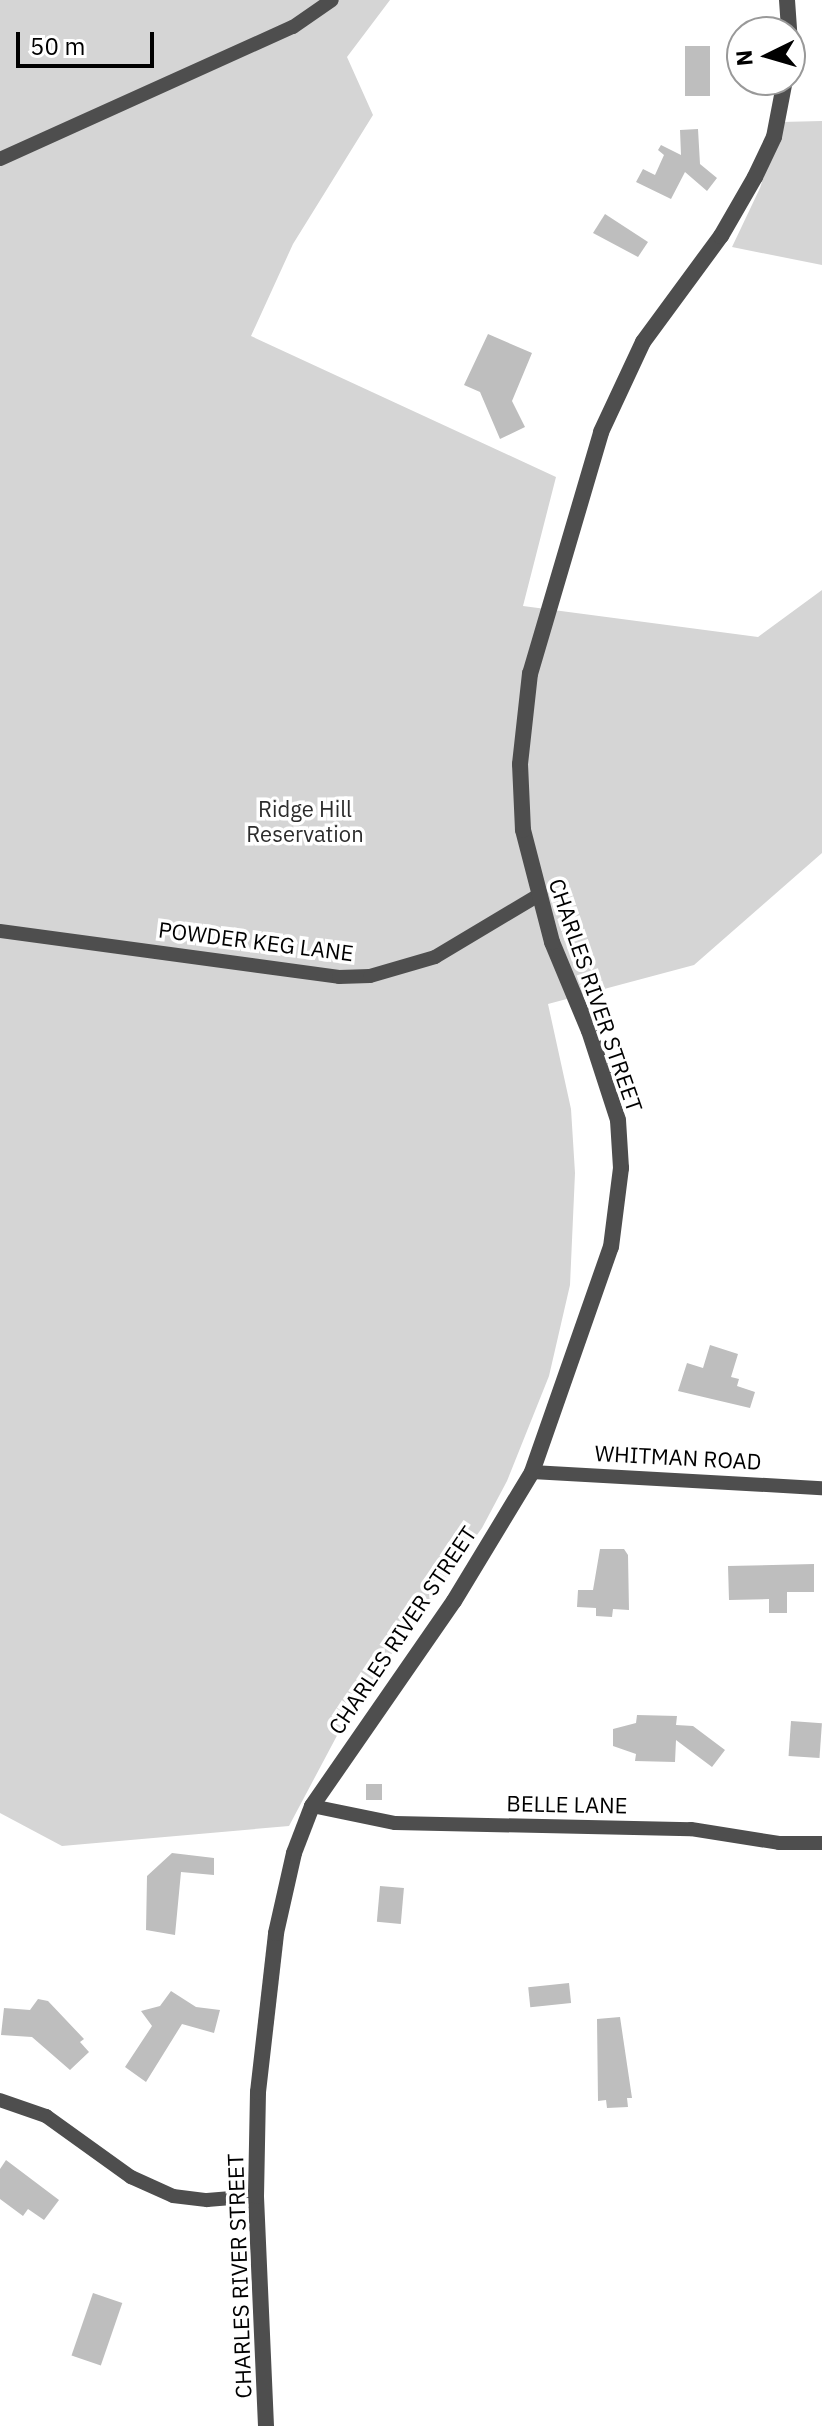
<!DOCTYPE html>
<style>
body{margin:0}
#map{position:relative;width:822px;height:2426px;overflow:hidden;background:#fff;font-family:"IBM Plex Sans",sans-serif}
div>[style]{position:absolute}
.green>*{inset:0;background:#d5d5d5}
.building>*{inset:0;background:#bebebe;transform-origin:0 0}
.minor>*{height:14px;margin:-7px;padding:0 7px;transform-origin:7px;border-radius:7px;background:#4e4e4e}
.tertiary>*{height:16px;margin:-8px;padding:0 8px;transform-origin:8px;border-radius:8px;background:#4e4e4e}
span{translate:-50% -50%;white-space:nowrap;text-align:center;line-height:1.15;-webkit-text-stroke:7px #fff;paint-order:stroke}
.park-label{font-size:22px;color:#2c2c2c}
.street-label{font-size:22px;color:#000}
.north{position:absolute;left:726px;top:16px;width:80px;height:80px;box-sizing:border-box;background:#fff;border:2px solid #999;border-radius:50%;rotate:265deg;font-size:22px;font-weight:700;line-height:32px;text-align:center;color:#000}
.north::after{content:'';display:block;margin:auto;width:28px;height:36px;background:#000;clip-path:polygon(50% 0,100% 100%,50% 72%,0 100%)}
.scale{position:absolute;left:16px;top:32px;width:138px;height:36px;box-sizing:border-box;border:4px solid #000;border-top:0;padding-left:10px;font-size:24px;line-height:28px;white-space:nowrap;color:#000;-webkit-text-stroke:6px #fff;paint-order:stroke}
</style>
<div id="map">
<div class="green">
<i style="clip-path:polygon(0 0,390px 0,347px 57px,373px 115px,293px 244px,251px 336px,556px 477px,523px 606px,758px 637px,822px 590px,822px 853px,694px 965px,548px 1004px,571px 1109px,575px 1173px,570px 1285px,549px 1376px,507px 1481px,482px 1528px,349px 1713px,289px 1826px,62px 1846px,0 1813px)"></i>
<i style="clip-path:polygon(822px 121px,822px 265px,732px 247px,760px 188px,781px 122px)"></i>
</div>
<div class="building">
<i style="left:685px;top:46px;width:25px;height:50px"></i>
<i style="clip-path:polygon(698px 129px,700px 164px,717px 178px,707px 191px,685px 172px,671px 199px,636px 182px,643px 169px,655px 175px,664px 155px,658px 150px,661px 145px,681px 155px,680px 130px)"></i>
<i style="clip-path:polygon(605px 214px,648px 242px,638px 257px,593px 233px)"></i>
<i style="clip-path:polygon(488px 334px,532px 353px,512px 401px,525px 427px,500px 439px,480px 392px,464px 385px)"></i>
<i style="clip-path:polygon(710px 1345px,738px 1354px,731px 1377px,739px 1379px,737px 1386px,755px 1392px,750px 1408px,678px 1391px,687px 1363px,703px 1368px)"></i>
<i style="clip-path:polygon(600px 1549px,624px 1549px,628px 1555px,629px 1610px,613px 1609px,612px 1617px,596px 1616px,596px 1608px,577px 1607px,578px 1590px,593px 1590px)"></i>
<i style="clip-path:polygon(814px 1564px,814px 1592px,787px 1592px,787px 1613px,769px 1613px,769px 1599px,729px 1600px,728px 1566px)"></i>
<i style="clip-path:polygon(637px 1715px,677px 1716px,676px 1725px,693px 1726px,725px 1750px,712px 1767px,676px 1740px,675px 1762px,635px 1761px,636px 1754px,613px 1746px,613px 1729px,636px 1723px)"></i>
<i style="left:791px;top:1721px;width:31px;height:35px;rotate:4deg"></i>
<i style="left:382px;top:1784px;width:16px;height:16px;rotate:90deg"></i>
<i style="clip-path:polygon(172px 1853px,214px 1858px,214px 1875px,181px 1872px,175px 1935px,146px 1930px,147px 1876px)"></i>
<i style="left:380px;top:1886px;width:24px;height:36px;rotate:5deg"></i>
<i style="left:569px;top:1983px;width:20px;height:41px;rotate:84deg"></i>
<i style="clip-path:polygon(171px 1991px,196px 2007px,220px 2010px,214px 2033px,182px 2024px,146px 2082px,125px 2067px,152px 2026px,141px 2011px,160px 2006px)"></i>
<i style="clip-path:polygon(38px 1999px,48px 2001px,84px 2039px,80px 2042px,89px 2052px,70px 2070px,32px 2037px,1px 2035px,4px 2008px,30px 2010px)"></i>
<i style="clip-path:polygon(620px 2017px,632px 2098px,627px 2098px,628px 2107px,607px 2108px,606px 2100px,598px 2101px,597px 2019px)"></i>
<i style="clip-path:polygon(6px 2160px,59px 2200px,44px 2220px,28px 2209px,23px 2216px,0 2199px,0 2169px)"></i>
<i style="left:93px;top:2293px;width:31px;height:66px;rotate:19deg"></i>
</div>
<div class="minor">
<i style="left:0;top:159px;width:321px;rotate:-24.3deg"></i>
<i style="left:293px;top:27px;width:47px;rotate:-34.7deg"></i>
<i style="left:0;top:931px;width:342px;rotate:7.7deg"></i>
<i style="left:339px;top:977px;width:31px;rotate:-2deg"></i>
<i style="left:370px;top:976px;width:68px;rotate:-16.3deg"></i>
<i style="left:435px;top:957px;width:119px;rotate:-30.9deg"></i>
<i style="left:532px;top:1472px;width:290px;rotate:3.2deg"></i>
<i style="left:312px;top:1806px;width:85px;rotate:11.6deg"></i>
<i style="left:395px;top:1823px;width:296px;rotate:1.2deg"></i>
<i style="left:691px;top:1829px;width:89px;rotate:9deg"></i>
<i style="left:779px;top:1843px;width:43px"></i>
<i style="left:0;top:2100px;width:49px;rotate:19.2deg"></i>
<i style="left:46px;top:2116px;width:105px;rotate:35.7deg"></i>
<i style="left:131px;top:2177px;width:46px;rotate:24.3deg"></i>
<i style="left:173px;top:2196px;width:34px;rotate:7deg"></i>
<i style="left:207px;top:2200px;width:49px;rotate:-4.7deg"></i>
</div>
<div class="tertiary">
<i style="left:787px;top:0;width:32px;rotate:86deg"></i>
<i style="left:266px;top:2426px;width:230px;rotate:-92.5deg"></i>
<i style="left:256px;top:2196px;width:104px;rotate:-88.9deg"></i>
<i style="left:258px;top:2092px;width:160px;rotate:-83.5deg"></i>
<i style="left:276px;top:1933px;width:82px;rotate:-77.3deg"></i>
<i style="left:294px;top:1853px;width:50px;rotate:-69deg"></i>
<i style="left:312px;top:1806px;width:249px;rotate:-55.3deg"></i>
<i style="left:454px;top:1601px;width:151px;rotate:-58.8deg"></i>
<i style="left:532px;top:1472px;width:238px;rotate:-70.7deg"></i>
<i style="left:611px;top:1247px;width:80px;rotate:-82.8deg"></i>
<i style="left:621px;top:1168px;width:48px;rotate:-93.6deg"></i>
<i style="left:618px;top:1120px;width:94px;rotate:-108deg"></i>
<i style="left:589px;top:1031px;width:96px;rotate:-112.6deg"></i>
<i style="left:552px;top:942px;width:116px;rotate:-104.5deg"></i>
<i style="left:523px;top:830px;width:66px;rotate:-92.6deg"></i>
<i style="left:520px;top:764px;width:91px;rotate:-83.7deg"></i>
<i style="left:530px;top:674px;width:252px;rotate:-73.6deg"></i>
<i style="left:601px;top:432px;width:99px;rotate:-65deg"></i>
<i style="left:643px;top:342px;width:132px;rotate:-53.7deg"></i>
<i style="left:721px;top:236px;width:68px;rotate:-60deg"></i>
<i style="left:755px;top:177px;width:44px;rotate:-64.6deg"></i>
<i style="left:774px;top:137px;width:58px;rotate:-79.1deg"></i>
</div>
<div class="park-label">
<span style="left:305px;top:821px">Ridge Hill<br>Reservation</span>
</div>
<div class="street-label">
<span style="left:256px;top:941px;rotate:7deg">POWDER KEG LANE</span>
<span style="left:596px;top:995px;rotate:71deg">CHARLES RIVER STREET</span>
<span style="left:678px;top:1457px;rotate:3deg">WHITMAN ROAD</span>
<span style="left:402px;top:1630px;rotate:-56deg">CHARLES RIVER STREET</span>
<span style="left:567px;top:1804px;rotate:1deg">BELLE LANE</span>
<span style="left:239px;top:2276px;rotate:-92deg">CHARLES RIVER STREET</span>
</div>
<div class="north">N</div>
<div class="scale">50 m</div>
</div>
